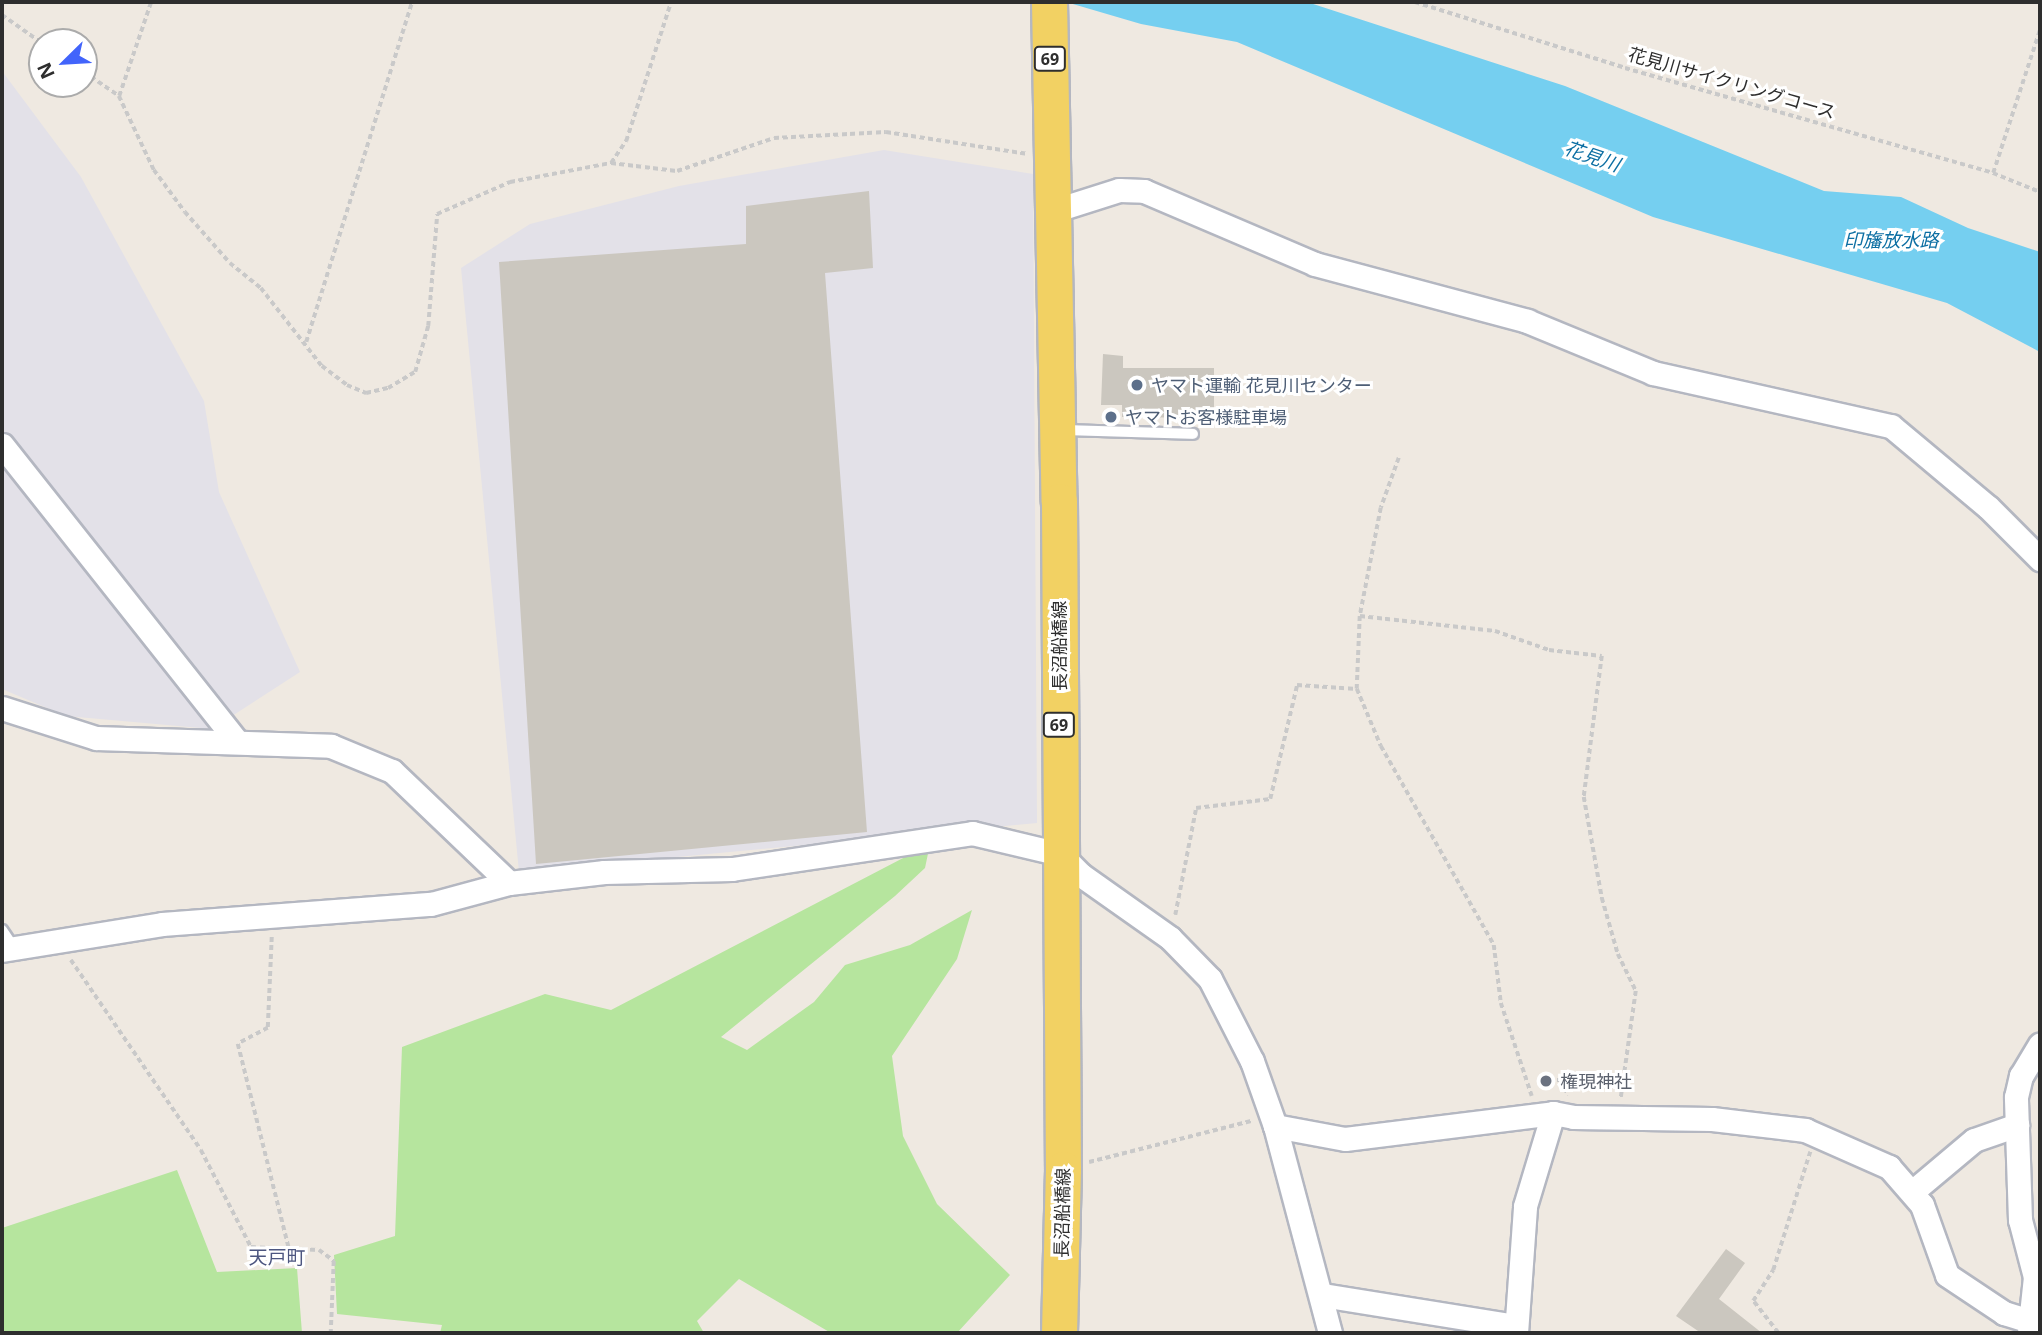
<!DOCTYPE html>
<meta charset="utf-8">
<style>
body{margin:0}
#map{position:relative;width:2042px;height:1335px;overflow:hidden;background:#efe9e1;font-family:"Noto Sans","Noto Sans JP",sans-serif}
div>[style]{position:absolute}
.industrial>*{inset:0;background:#e3e1e8}
.green>*{inset:0;background:#b6e59e}
.water>*{inset:0;background:#75cff0}
.building>*{inset:0;background:#cbc7bf}
.path>*{height:3.5px;margin-top:-1.75px;transform-origin:0;background:repeating-linear-gradient(90deg,#c9c9c9 0 5px,transparent 0 8.5px)}
.roads{filter:drop-shadow(2px 0 #b4b7c1) drop-shadow(-2px 0 #b4b7c1) drop-shadow(0 2px #b4b7c1) drop-shadow(0 -2px #b4b7c1)}
.lane>*{height:10px;margin:-5px;padding:0 5px;transform-origin:5px;border-radius:5px;background:#fff}
.street>*{height:23px;margin:-11.5px;padding:0 11.5px;transform-origin:11.5px;border-radius:11.5px;background:#fff}
.primary>*{height:35px;margin:-17.5px;padding:0 17.5px;transform-origin:17.5px;border-radius:17.5px;background:#f2d163}
.dots>*{width:19px;height:19px;translate:-50% -50%;box-sizing:border-box;border:4px solid #fff;border-radius:50%}
span{translate:-50% -50%;white-space:nowrap;text-align:center;line-height:1.15;-webkit-text-stroke:6px #fff;paint-order:stroke}
.shield-label span{padding:2px 5px;background:#fff;border:2px solid;border-radius:5px;-webkit-text-stroke-width:0}
.shield-label{font-size:16px;color:#2e2e2e;font-weight:700}
.street-label{font-size:18px;color:#2e2e2e}
.service-label{font-size:18px;color:#4e5e75}
.left{translate:0 -50%;text-align:left}
.worship-label{font-size:18px;color:#5b616d}
.water-label{font-size:19px;color:#0d6fa3;font-style:italic}
.neighbourhood-label{font-size:19px;color:#4d5680}
.frame{position:absolute;inset:0;border:4px solid #2e2e2e;pointer-events:none}
.north{position:absolute;left:28px;top:28px;width:70px;height:70px;box-sizing:border-box;background:#fff;border:2px solid #ababab;border-radius:50%;rotate:246deg;font-size:19px;font-weight:700;line-height:28px;text-align:center;color:#2e2e2e}
.north::after{content:'';display:block;margin:auto;width:24px;height:32px;background:#4264fb;clip-path:polygon(50% 0,100% 100%,50% 72%,0 100%)}
</style>
<div id="map">
<div class="industrial">
<i style="clip-path:polygon(2px 71px,81px 177px,204px 401px,219px 492px,300px 672px,212px 729px,66px 716px,2px 689px)"></i>
<i style="clip-path:polygon(884px 150px,1033px 174px,1037px 823px,519px 872px,461px 268px,530px 224px,679px 186px)"></i>
</div>
<div class="green">
<i style="clip-path:polygon(930px 844px,925px 868px,895px 896px,721px 1037px,747px 1050px,814px 1002px,845px 965px,910px 945px,972px 910px,957px 959px,892px 1056px,903px 1136px,937px 1204px,1010px 1275px,957px 1333px,831px 1333px,739px 1279px,697px 1321px,704px 1333px,440px 1333px,442px 1325px,337px 1314px,334px 1255px,395px 1236px,402px 1047px,545px 994px,611px 1010px)"></i>
<i style="clip-path:polygon(177px 1170px,217px 1272px,297px 1268px,302px 1333px,2px 1333px,2px 1228px)"></i>
</div>
<div class="water">
<i style="clip-path:polygon(1066px 2px,1307px 2px,1565px 86px,1824px 191px,1901px 197px,1968px 228px,2040px 252px,2040px 352px,1947px 303px,1653px 217px,1237px 42px,1141px 24px)"></i>
</div>
<div class="building">
<i style="clip-path:polygon(869px 191px,873px 268px,825px 273px,867px 832px,536px 864px,499px 262px,746px 244px,746px 206px)"></i>
<i style="clip-path:polygon(1103px 354px,1123px 356px,1123px 368px,1214px 368px,1214px 418px,1122px 417px,1122px 405px,1101px 405px)"></i>
<i style="clip-path:polygon(1726px 1249px,1745px 1263px,1719px 1299px,1762px 1333px,1701px 1333px,1676px 1316px)"></i>
</div>
<div class="path">
<i style="left:1415px;top:2px;width:220px;rotate:17.4deg"></i>
<i style="left:1625px;top:68px;width:383px;rotate:15.9deg"></i>
<i style="left:1993px;top:173px;width:51px;rotate:22deg"></i>
<i style="left:2px;top:15px;width:49px;rotate:35deg"></i>
<i style="left:84px;top:72px;width:42px;rotate:34.4deg"></i>
<i style="left:119px;top:96px;width:82px;rotate:64.7deg"></i>
<i style="left:154px;top:170px;width:52px;rotate:53.6deg"></i>
<i style="left:185px;top:212px;width:68px;rotate:48.6deg"></i>
<i style="left:230px;top:263px;width:40px;rotate:39deg"></i>
<i style="left:261px;top:288px;width:99px;rotate:52deg"></i>
<i style="left:322px;top:366px;width:31px;rotate:37deg"></i>
<i style="left:347px;top:385px;width:21px;rotate:23deg"></i>
<i style="left:366px;top:393px;width:23px;rotate:-13deg"></i>
<i style="left:388px;top:388px;width:31px;rotate:-31deg"></i>
<i style="left:415px;top:372px;width:48px;rotate:-74.2deg"></i>
<i style="left:428px;top:326px;width:112px;rotate:-85.4deg"></i>
<i style="left:437px;top:214px;width:80px;rotate:-23.7deg"></i>
<i style="left:510px;top:182px;width:103px;rotate:-10.7deg"></i>
<i style="left:611px;top:163px;width:27px;rotate:-56deg"></i>
<i style="left:626px;top:141px;width:146px;rotate:-72.1deg"></i>
<i style="left:119px;top:96px;width:99px;rotate:-71.2deg"></i>
<i style="left:611px;top:163px;width:66px;rotate:6.9deg"></i>
<i style="left:677px;top:171px;width:102px;rotate:-18.8deg"></i>
<i style="left:774px;top:138px;width:112px;rotate:-3.1deg"></i>
<i style="left:886px;top:132px;width:144px;rotate:8.8deg"></i>
<i style="left:1993px;top:173px;width:151px;rotate:-71.9deg"></i>
<i style="left:306px;top:342px;width:356px;rotate:-72.7deg"></i>
<i style="left:1399px;top:458px;width:53px;rotate:109.8deg"></i>
<i style="left:1381px;top:508px;width:110px;rotate:101deg"></i>
<i style="left:1360px;top:616px;width:73px;rotate:92.4deg"></i>
<i style="left:1357px;top:689px;width:62px;rotate:67.2deg"></i>
<i style="left:1381px;top:746px;width:229px;rotate:60.4deg"></i>
<i style="left:1494px;top:945px;width:58px;rotate:83.1deg"></i>
<i style="left:1501px;top:1003px;width:98px;rotate:71.6deg"></i>
<i style="left:1360px;top:616px;width:136px;rotate:6.3deg"></i>
<i style="left:1495px;top:631px;width:57px;rotate:19.4deg"></i>
<i style="left:1549px;top:650px;width:53px;rotate:6.5deg"></i>
<i style="left:1602px;top:656px;width:142px;rotate:97.3deg"></i>
<i style="left:1584px;top:797px;width:103px;rotate:79.9deg"></i>
<i style="left:1602px;top:898px;width:58px;rotate:74.1deg"></i>
<i style="left:1618px;top:954px;width:41px;rotate:64.1deg"></i>
<i style="left:1636px;top:991px;width:108px;rotate:98deg"></i>
<i style="left:1175px;top:915px;width:109px;rotate:-78.9deg"></i>
<i style="left:1196px;top:808px;width:75px;rotate:-6.9deg"></i>
<i style="left:1270px;top:799px;width:117px;rotate:-76.7deg"></i>
<i style="left:1297px;top:685px;width:60px;rotate:3.8deg"></i>
<i style="left:272px;top:937px;width:91px;rotate:92.5deg"></i>
<i style="left:268px;top:1028px;width:34px;rotate:152deg"></i>
<i style="left:238px;top:1044px;width:211px;rotate:76deg"></i>
<i style="left:71px;top:960px;width:230px;rotate:55.6deg"></i>
<i style="left:201px;top:1150px;width:109px;rotate:62.7deg"></i>
<i style="left:251px;top:1247px;width:68px;rotate:2.5deg"></i>
<i style="left:319px;top:1250px;width:19px;rotate:36deg"></i>
<i style="left:334px;top:1261px;width:72px;rotate:92.4deg"></i>
<i style="left:1549px;top:1080px;width:12px"></i>
<i style="left:1561px;top:1080px;width:17px;rotate:65deg"></i>
<i style="left:1089px;top:1162px;width:167px;rotate:-14.2deg"></i>
<i style="left:1778px;top:1333px;width:41px;rotate:-128deg"></i>
<i style="left:1753px;top:1301px;width:37px;rotate:-57deg"></i>
<i style="left:1773px;top:1270px;width:124px;rotate:-72.6deg"></i>
</div>
<div class="roads">
<div class="lane">
<i style="left:1061px;top:430px;width:132px;rotate:1.7deg"></i>
<i style="left:2px;top:930px;width:22px;rotate:56deg"></i>
</div>
<div class="street">
<i style="left:1056px;top:210px;width:66px;rotate:-17.6deg"></i>
<i style="left:1119px;top:190px;width:25px;rotate:2deg"></i>
<i style="left:1144px;top:191px;width:186px;rotate:23.1deg"></i>
<i style="left:1315px;top:264px;width:220px;rotate:15deg"></i>
<i style="left:1527px;top:321px;width:136px;rotate:22.4deg"></i>
<i style="left:1653px;top:373px;width:244px;rotate:12.6deg"></i>
<i style="left:1891px;top:426px;width:126px;rotate:39.9deg"></i>
<i style="left:1988px;top:507px;width:74px;rotate:45deg"></i>
<i style="left:2px;top:445px;width:379px;rotate:51.6deg"></i>
<i style="left:2px;top:708px;width:99px;rotate:17.7deg"></i>
<i style="left:96px;top:738px;width:235px;rotate:1.9deg"></i>
<i style="left:331px;top:746px;width:66px;rotate:22.3deg"></i>
<i style="left:392px;top:771px;width:162px;rotate:43.7deg"></i>
<i style="left:509px;top:883px;width:96px;rotate:-6.6deg"></i>
<i style="left:604px;top:872px;width:128px;rotate:-1.3deg"></i>
<i style="left:732px;top:869px;width:243px;rotate:-8.5deg"></i>
<i style="left:972px;top:833px;width:90px;rotate:13.4deg"></i>
<i style="left:1060px;top:854px;width:30px;rotate:45deg"></i>
<i style="left:1081px;top:875px;width:109px;rotate:35.3deg"></i>
<i style="left:1170px;top:938px;width:57px;rotate:45.7deg"></i>
<i style="left:1210px;top:979px;width:92px;rotate:62.9deg"></i>
<i style="left:1252px;top:1061px;width:69px;rotate:70.5deg"></i>
<i style="left:1275px;top:1126px;width:71px;rotate:10.5deg"></i>
<i style="left:1345px;top:1139px;width:210px;rotate:-7.1deg"></i>
<i style="left:1553px;top:1113px;width:20px;rotate:11deg"></i>
<i style="left:1573px;top:1117px;width:139px;rotate:0.8deg"></i>
<i style="left:1712px;top:1119px;width:94px;rotate:6.7deg"></i>
<i style="left:1805px;top:1130px;width:92px;rotate:23.8deg"></i>
<i style="left:1889px;top:1167px;width:50px;rotate:49deg"></i>
<i style="left:1922px;top:1205px;width:74px;rotate:70.3deg"></i>
<i style="left:1947px;top:1275px;width:69px;rotate:33.7deg"></i>
<i style="left:2004px;top:1313px;width:27px;rotate:17deg"></i>
<i style="left:2px;top:950px;width:162px;rotate:-9.2deg"></i>
<i style="left:162px;top:924px;width:270px;rotate:-4.3deg"></i>
<i style="left:431px;top:904px;width:81px;rotate:-15.1deg"></i>
<i style="left:1275px;top:1126px;width:214px;rotate:75.1deg"></i>
<i style="left:1912px;top:1192px;width:81px;rotate:-40deg"></i>
<i style="left:1974px;top:1140px;width:46px;rotate:-19.2deg"></i>
<i style="left:1322px;top:1295px;width:196px;rotate:9.1deg"></i>
<i style="left:1516px;top:1333px;width:127px;rotate:-85.9deg"></i>
<i style="left:1525px;top:1206px;width:97px;rotate:-73.2deg"></i>
<i style="left:2029px;top:1333px;width:56px;rotate:-83.9deg"></i>
<i style="left:2035px;top:1277px;width:59px;rotate:-104.7deg"></i>
<i style="left:2020px;top:1220px;width:123px;rotate:-91.9deg"></i>
<i style="left:2016px;top:1097px;width:22px;rotate:-77deg"></i>
<i style="left:2021px;top:1076px;width:37px;rotate:-59deg"></i>
</div>
<div class="primary">
<i style="left:1049px;top:2px;width:499px;rotate:88.9deg"></i>
<i style="left:1059px;top:501px;width:668px;rotate:89.66deg"></i>
<i style="left:1063px;top:1169px;width:164px;rotate:91.4deg"></i>
</div>
</div>
<div class="dots">
<i style="left:1137px;top:385px;background:#5c6f8a"></i>
<i style="left:1111px;top:417px;background:#5c6f8a"></i>
<i style="left:1546px;top:1081px;background:#6b7280"></i>
</div>
<div class="shield-label">
<span style="left:1050px;top:59px">69</span>
<span style="left:1059px;top:725px">69</span>
</div>
<div class="street-label">
<span style="left:1732px;top:83px;rotate:16deg">花見川サイクリングコース</span>
<span style="left:1059px;top:646px;rotate:-90deg">長沼船橋線</span>
<span style="left:1062px;top:1213px;rotate:-89deg">長沼船橋線</span>
</div>
<div class="service-label">
<span class="left" style="left:1151px;top:385px">ヤマト運輸 花見川センター</span>
<span class="left" style="left:1125px;top:417px">ヤマトお客様駐車場</span>
</div>
<div class="worship-label">
<span class="left" style="left:1560px;top:1081px">権現神社</span>
</div>
<div class="water-label">
<span style="left:1592px;top:157px;rotate:19deg">花見川</span>
<span style="left:1891px;top:241px">印旛放水路</span>
</div>
<div class="neighbourhood-label">
<span style="left:277px;top:1258px">天戸町</span>
</div>
<div class="frame"></div>
<div class="north">N</div>
</div>
